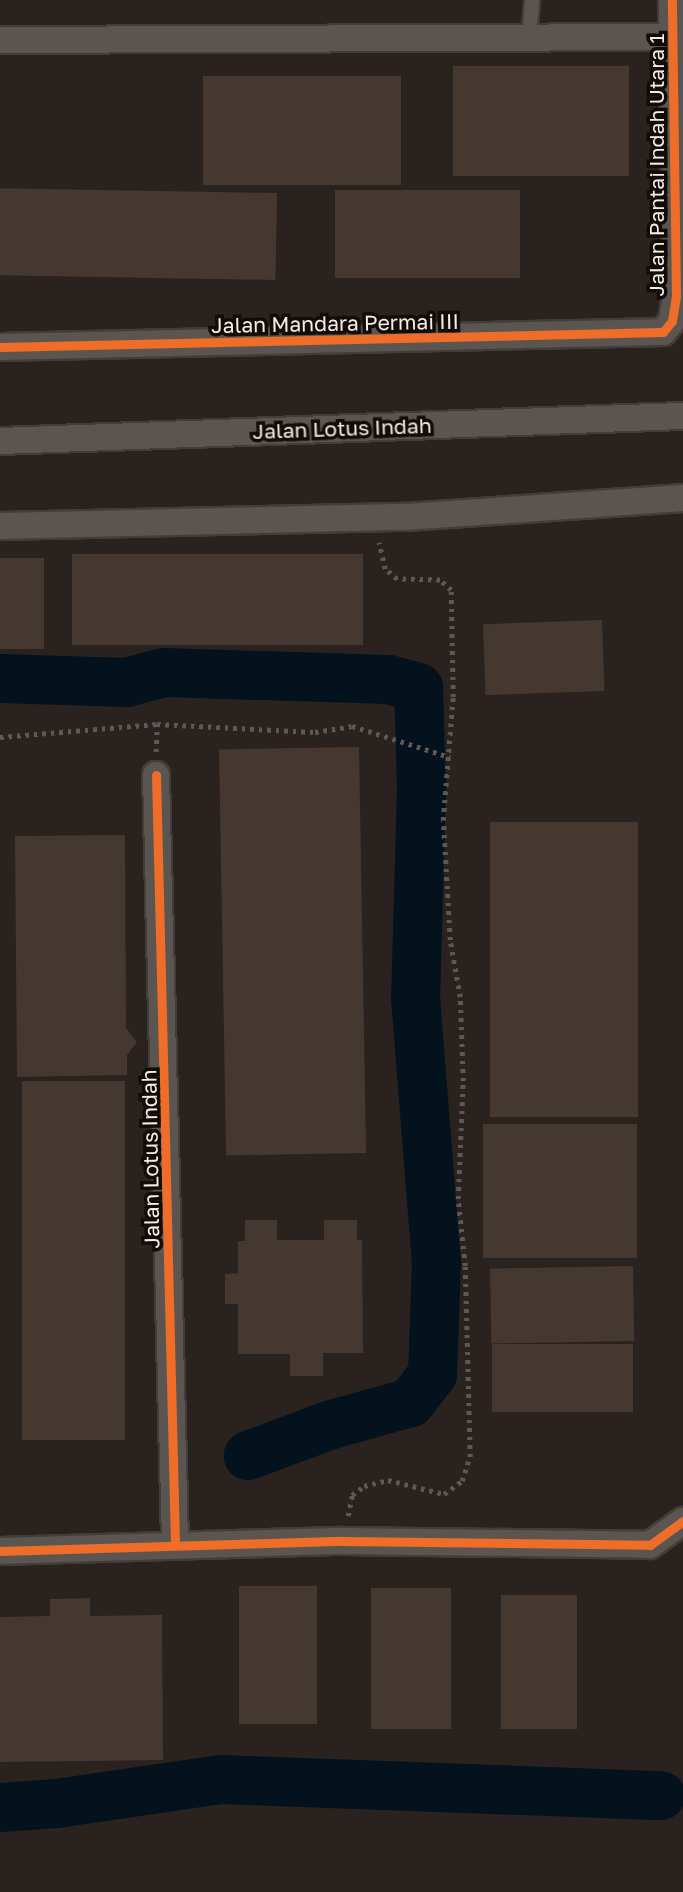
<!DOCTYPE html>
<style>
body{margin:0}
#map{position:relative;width:683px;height:1892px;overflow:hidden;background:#2a221f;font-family:"Golos Text",sans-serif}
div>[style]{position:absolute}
.river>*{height:49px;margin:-24.5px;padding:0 24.5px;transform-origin:24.5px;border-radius:24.5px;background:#04121d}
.building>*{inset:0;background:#453831;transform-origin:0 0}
.path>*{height:4.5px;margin-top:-2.25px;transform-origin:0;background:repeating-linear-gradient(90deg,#5d5855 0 3.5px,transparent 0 8.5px)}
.roads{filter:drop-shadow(2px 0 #433d3a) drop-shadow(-2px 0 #433d3a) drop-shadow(0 2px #433d3a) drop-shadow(0 -2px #433d3a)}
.service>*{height:14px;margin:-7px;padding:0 7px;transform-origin:7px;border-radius:7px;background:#5b5552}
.minor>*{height:26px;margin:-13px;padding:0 13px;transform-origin:13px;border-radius:13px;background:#5b5552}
.cycleway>*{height:9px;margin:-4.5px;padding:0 4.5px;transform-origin:4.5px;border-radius:4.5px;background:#ee6e29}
span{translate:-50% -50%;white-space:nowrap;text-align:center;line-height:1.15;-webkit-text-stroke:7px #120c09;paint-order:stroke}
.street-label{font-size:21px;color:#f6ece7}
</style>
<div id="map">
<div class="river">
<i style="left:0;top:678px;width:126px;rotate:1.8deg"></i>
<i style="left:126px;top:682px;width:38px;rotate:-15deg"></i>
<i style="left:163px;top:672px;width:225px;rotate:1.8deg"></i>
<i style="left:388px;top:679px;width:31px;rotate:15deg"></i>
<i style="left:418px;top:687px;width:99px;rotate:88.3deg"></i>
<i style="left:421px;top:786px;width:211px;rotate:91.6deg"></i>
<i style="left:415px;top:997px;width:265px;rotate:85.5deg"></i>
<i style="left:436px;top:1261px;width:113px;rotate:92deg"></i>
<i style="left:432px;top:1374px;width:36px;rotate:128deg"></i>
<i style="left:410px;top:1402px;width:82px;rotate:164.4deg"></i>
<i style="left:331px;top:1424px;width:89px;rotate:159.5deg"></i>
<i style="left:0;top:1807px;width:56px;rotate:-4.1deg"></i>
<i style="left:56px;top:1803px;width:166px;rotate:-8.3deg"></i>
<i style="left:220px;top:1779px;width:441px;rotate:2.1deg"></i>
</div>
<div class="building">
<i style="left:453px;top:66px;width:176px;height:110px"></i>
<i style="left:203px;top:76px;width:198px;height:109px"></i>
<i style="left:335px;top:190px;width:185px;height:88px"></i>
<i style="left:277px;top:193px;width:87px;height:277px;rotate:91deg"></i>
<i style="left:72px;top:554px;width:291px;height:91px"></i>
<i style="left:0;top:558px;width:44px;height:91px"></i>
<i style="left:602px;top:620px;width:71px;height:119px;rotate:88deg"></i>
<i style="left:359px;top:747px;width:406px;height:140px;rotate:89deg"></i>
<i style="left:638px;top:822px;width:295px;height:148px;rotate:90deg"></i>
<i style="clip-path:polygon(125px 835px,126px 1028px,137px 1042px,127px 1055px,127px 1075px,17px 1077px,15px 836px)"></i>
<i style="left:22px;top:1081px;width:103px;height:359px"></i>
<i style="left:637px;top:1124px;width:134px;height:154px;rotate:90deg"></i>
<i style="clip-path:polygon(245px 1220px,277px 1220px,277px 1240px,324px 1240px,324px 1220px,357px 1220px,357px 1240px,362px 1240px,363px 1353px,323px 1353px,323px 1376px,290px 1376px,290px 1354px,238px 1354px,238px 1304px,225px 1304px,225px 1274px,238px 1273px,238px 1241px,245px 1241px)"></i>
<i style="left:633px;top:1266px;width:75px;height:143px;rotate:89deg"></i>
<i style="left:633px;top:1344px;width:68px;height:141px;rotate:90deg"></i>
<i style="left:317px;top:1586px;width:138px;height:78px;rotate:90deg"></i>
<i style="left:371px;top:1588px;width:80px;height:141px"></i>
<i style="left:577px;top:1595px;width:134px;height:76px;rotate:90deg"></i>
<i style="clip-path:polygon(90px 1598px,90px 1616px,162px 1615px,163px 1760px,0 1762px,0 1617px,50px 1616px,50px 1599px)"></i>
</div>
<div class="path">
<i style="left:0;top:737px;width:158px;rotate:-4.7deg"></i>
<i style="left:157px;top:724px;width:158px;rotate:2.9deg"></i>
<i style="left:315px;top:732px;width:37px;rotate:-9deg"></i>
<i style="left:352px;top:726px;width:103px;rotate:17.6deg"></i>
<i style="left:156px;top:752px;width:28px;rotate:-88deg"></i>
<i style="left:348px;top:1516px;width:21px;rotate:-79deg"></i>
<i style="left:352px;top:1495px;width:15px;rotate:-37deg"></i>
<i style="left:364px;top:1486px;width:25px;rotate:-14deg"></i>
<i style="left:388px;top:1480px;width:58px;rotate:14deg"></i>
<i style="left:444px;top:1494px;width:22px;rotate:-36deg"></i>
<i style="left:462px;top:1481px;width:25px;rotate:-72deg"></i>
<i style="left:470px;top:1457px;width:191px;rotate:-91.5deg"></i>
<i style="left:465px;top:1266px;width:67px;rotate:-96deg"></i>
<i style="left:458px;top:1199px;width:118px;rotate:-87.6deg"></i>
<i style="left:463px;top:1081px;width:84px;rotate:-92deg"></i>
<i style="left:460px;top:997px;width:58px;rotate:-100deg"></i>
<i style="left:450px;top:940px;width:120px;rotate:-93.3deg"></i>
<i style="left:443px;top:820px;width:123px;rotate:-85.4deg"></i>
<i style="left:453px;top:697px;width:107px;rotate:-91.1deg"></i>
<i style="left:451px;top:590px;width:15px;rotate:-138deg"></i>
<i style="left:440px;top:580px;width:43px;rotate:-178.7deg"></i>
<i style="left:397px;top:579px;width:16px;rotate:-140deg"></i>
<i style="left:385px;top:569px;width:27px;rotate:-103deg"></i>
</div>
<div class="roads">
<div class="service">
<i style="left:529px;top:37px;width:37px;rotate:-85deg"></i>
</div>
<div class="minor">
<i style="left:0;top:40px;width:673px;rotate:-0.26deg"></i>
<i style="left:0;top:347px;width:663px;rotate:-1.3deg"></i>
<i style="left:663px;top:332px;width:14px;rotate:-51deg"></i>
<i style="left:672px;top:321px;width:26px;rotate:-81deg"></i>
<i style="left:676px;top:295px;width:295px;rotate:-90.8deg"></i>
<i style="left:0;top:441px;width:683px;rotate:-2.1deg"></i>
<i style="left:0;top:526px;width:406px;rotate:-1.3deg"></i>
<i style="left:406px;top:517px;width:278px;rotate:-3.9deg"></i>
<i style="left:156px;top:775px;width:768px;rotate:88.58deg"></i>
<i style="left:0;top:1551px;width:343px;rotate:-1.7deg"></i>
<i style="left:343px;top:1541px;width:307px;rotate:0.7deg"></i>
<i style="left:650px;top:1545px;width:41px;rotate:-36deg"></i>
</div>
</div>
<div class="cycleway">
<i style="left:0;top:347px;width:663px;rotate:-1.3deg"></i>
<i style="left:663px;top:332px;width:14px;rotate:-51deg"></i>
<i style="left:672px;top:321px;width:26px;rotate:-81deg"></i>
<i style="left:676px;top:295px;width:295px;rotate:-90.8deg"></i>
<i style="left:156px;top:775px;width:768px;rotate:88.58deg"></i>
<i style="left:0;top:1551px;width:343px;rotate:-1.7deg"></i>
<i style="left:343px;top:1541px;width:307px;rotate:0.7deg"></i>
<i style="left:650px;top:1545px;width:41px;rotate:-36deg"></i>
</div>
<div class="street-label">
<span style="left:656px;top:165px;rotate:-90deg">Jalan Pantai Indah Utara 1</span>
<span style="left:335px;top:323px;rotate:-1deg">Jalan Mandara Permai III</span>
<span style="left:342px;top:428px;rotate:-2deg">Jalan Lotus Indah</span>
<span style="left:150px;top:1159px;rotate:-91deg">Jalan Lotus Indah</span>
</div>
</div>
